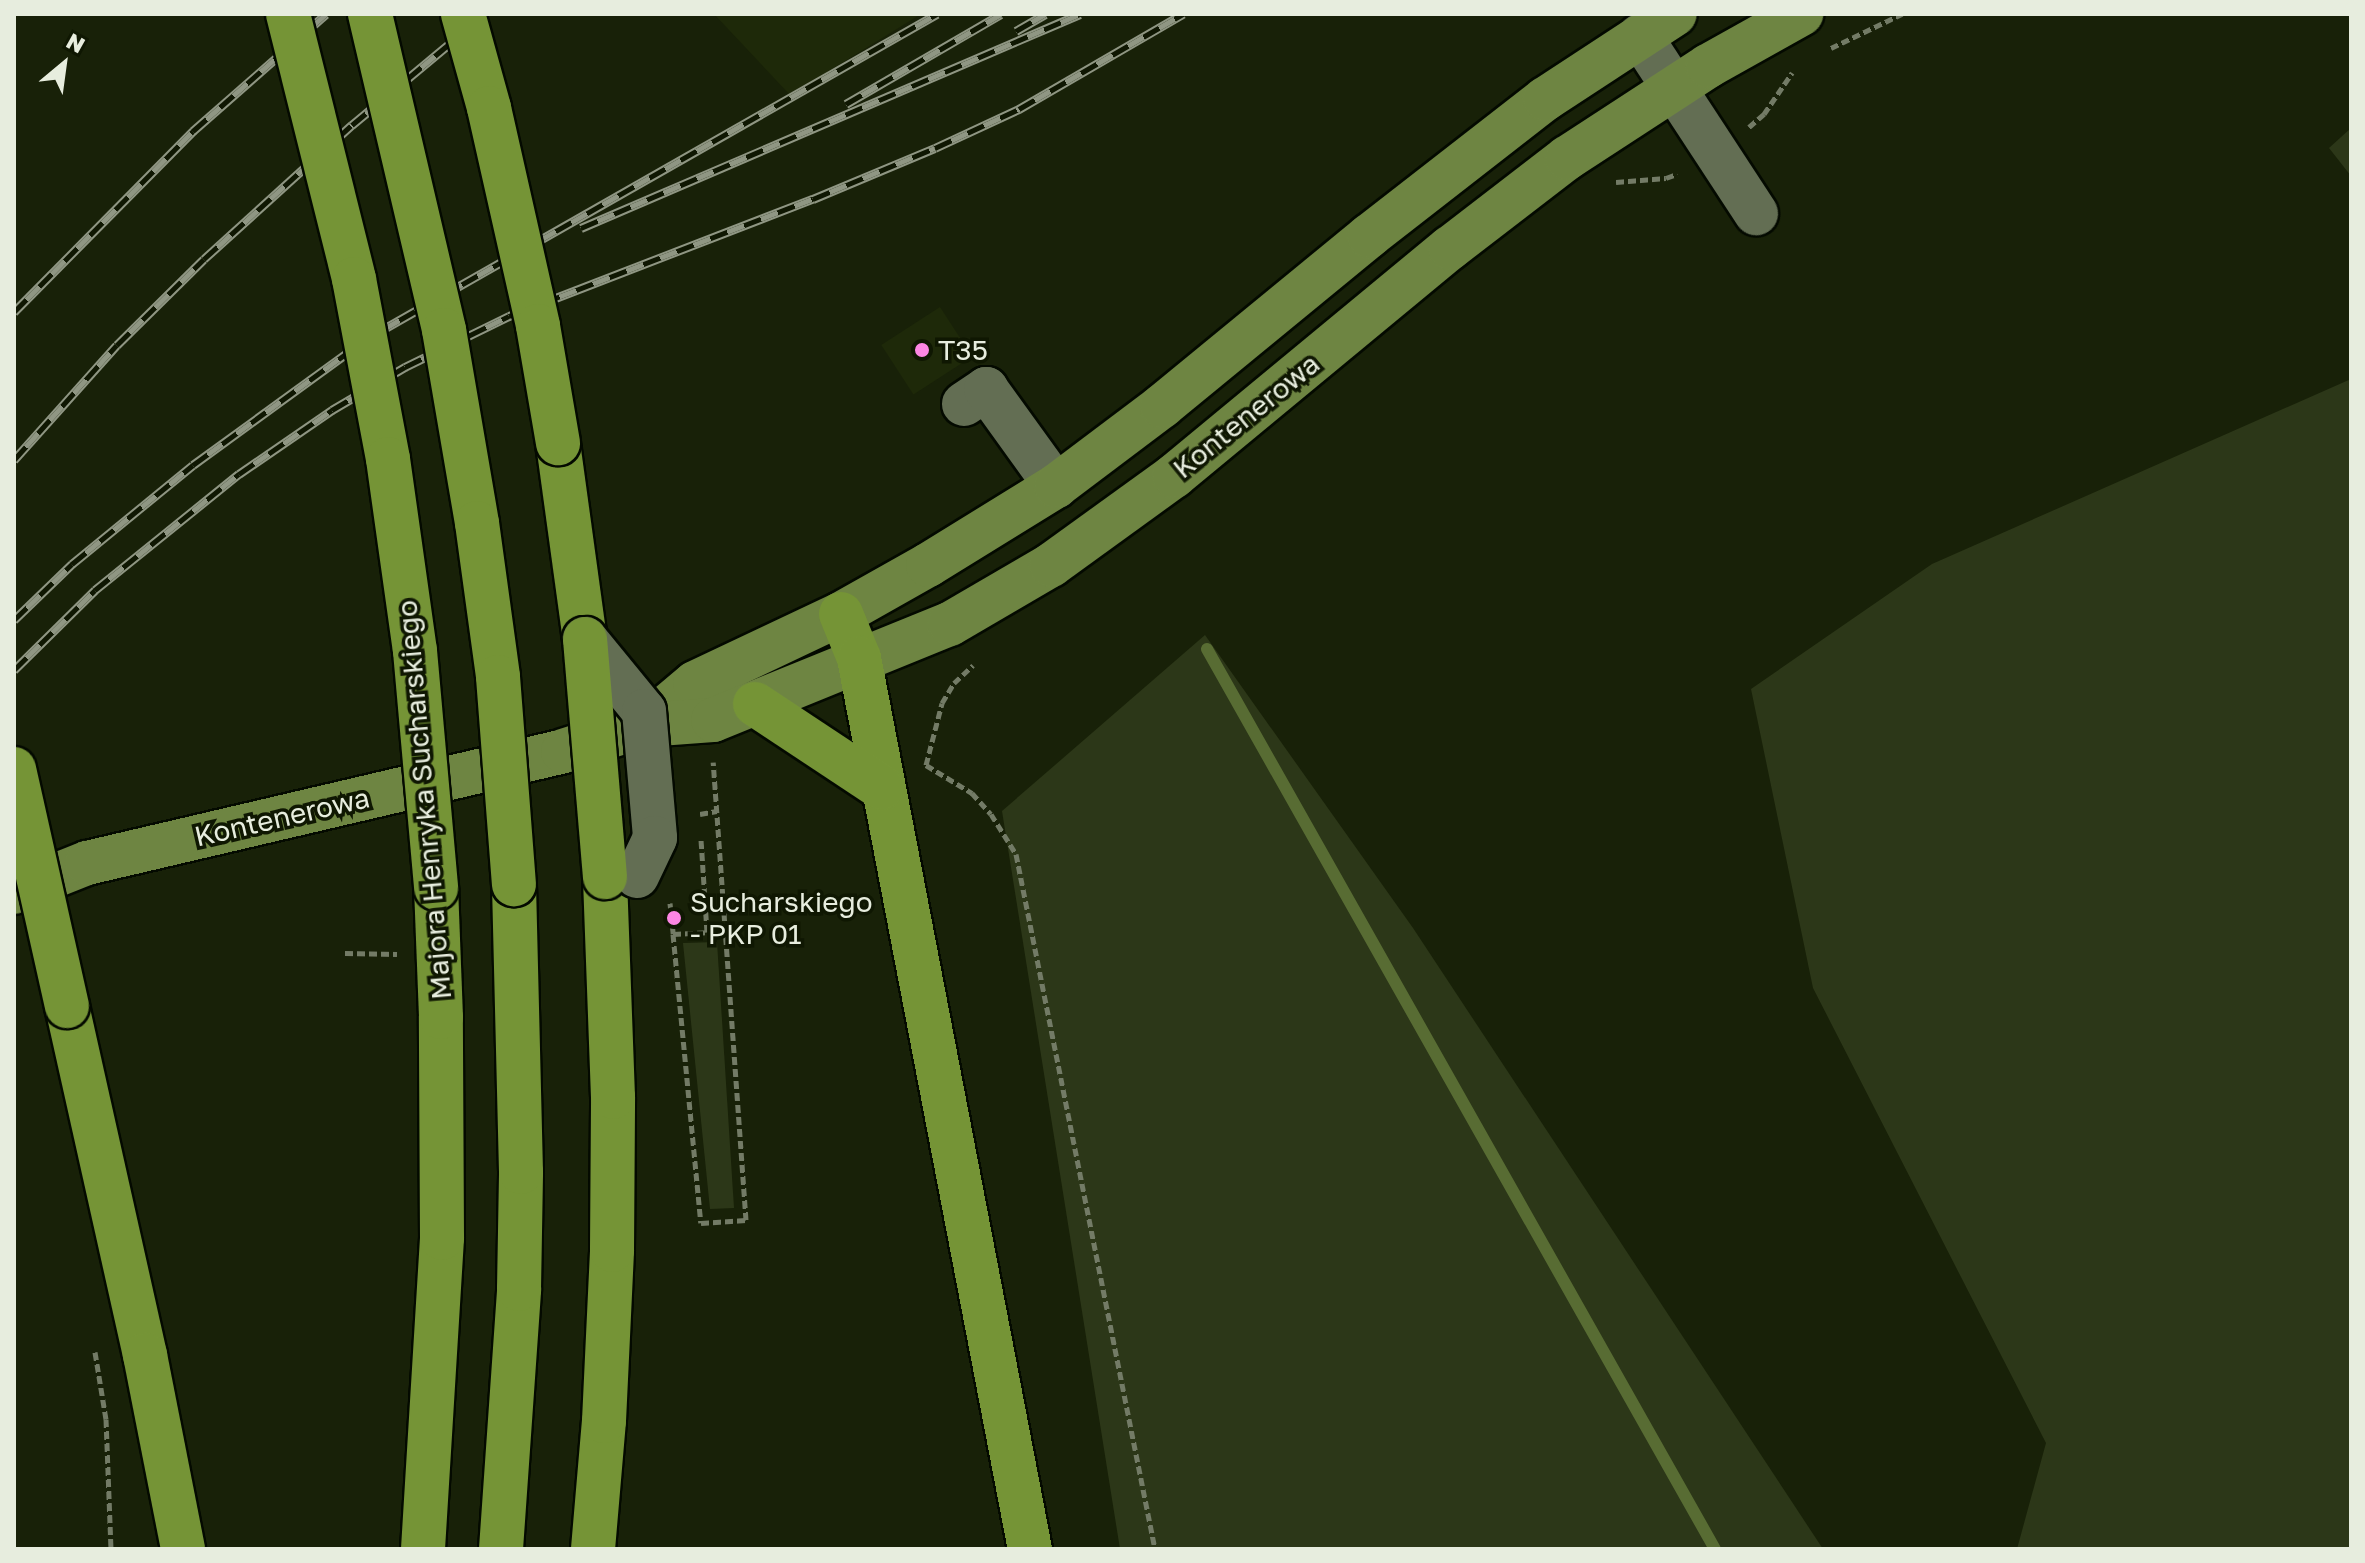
<!DOCTYPE html>
<style>
body{margin:0}
#map{position:relative;width:2365px;height:1563px;overflow:hidden;background:#182108;font-family:"Golos Text",sans-serif}
div>[style]{position:absolute}
.built>*{inset:0;background:#1e2909;transform-origin:0 0}
.green>*{inset:0;background:#2c3718}
.stream>*{height:12px;margin:-6px;padding:0 6px;transform-origin:6px;border-radius:6px;background:#586c33}
.path>*{height:5px;margin-top:-2.5px;transform-origin:0;background:repeating-linear-gradient(90deg,#737b66 0 8px,transparent 0 12px)}
.roads{filter:drop-shadow(2px 0 #040a00) drop-shadow(-2px 0 #040a00) drop-shadow(0 2px #040a00) drop-shadow(0 -2px #040a00)}
.minor>*{height:44px;margin:-22px;padding:0 22px;transform-origin:22px;border-radius:22px;background:#636e53}
.major>*{height:44px;margin:-22px;padding:0 22px;transform-origin:22px;border-radius:22px;background:#6e8542}
.highway>*{height:44px;margin:-22px;padding:0 22px;transform-origin:22px;border-radius:22px;background:#759436}
.rail>*{height:9px;margin-top:-4.5px;transform-origin:0;background:repeating-linear-gradient(90deg,#0f1702 0 18px,#8f9683 0 36px);box-sizing:border-box;border-block:2px solid #8f9683}
.bridges{filter:drop-shadow(2px 0 #040a00) drop-shadow(-2px 0 #040a00) drop-shadow(0 2px #040a00) drop-shadow(0 -2px #040a00)}
.minor-bridge>*{height:44px;margin:-22px;padding:0 22px;transform-origin:22px;border-radius:22px;background:#636e53}
.highway-bridge>*{height:44px;margin:-22px;padding:0 22px;transform-origin:22px;border-radius:22px;background:#759436}
.dots>*{width:22px;height:22px;translate:-50% -50%;box-sizing:border-box;border:4px solid #0f1702;border-radius:50%}
span{translate:-50% -50%;white-space:nowrap;text-align:center;line-height:1.15;-webkit-text-stroke:7px #0f1702;paint-order:stroke}
.poi-label{font-size:28px;color:#e7edde}
.left{translate:0 -50%;text-align:left}
.street-label{font-size:28px;color:#e7edde}
.frame{position:absolute;inset:0;border:16px solid #e7edde;pointer-events:none}
.north{position:absolute;left:24px;top:24px;width:80px;height:80px;-webkit-text-stroke:6px #0f1702;paint-order:stroke;rotate:29deg;font-size:22px;font-weight:700;line-height:32px;text-align:center;color:#e7edde}
.north::after{content:'';display:block;margin:auto;width:28px;height:36px;background:#e7edde;clip-path:polygon(50% 0,100% 100%,50% 72%,0 100%)}
</style>
<div id="map">
<div class="built">
<i style="clip-path:polygon(714px 14px,921px 14px,790px 95px)"></i>
<i style="left:940px;top:307px;width:59px;height:70px;rotate:57deg"></i>
</div>
<div class="green">
<i style="clip-path:polygon(2351px 128px,2351px 176px,2329px 148px)"></i>
<i style="clip-path:polygon(2351px 379px,2351px 1549px,2017px 1549px,2046px 1443px,1813px 988px,1751px 689px,1932px 564px)"></i>
<i style="clip-path:polygon(1205px 635px,1413px 928px,1823px 1549px,1120px 1549px,1002px 811px)"></i>
<i style="clip-path:polygon(717px 942px,734px 1208px,710px 1209px,683px 943px)"></i>
</div>
<div class="stream">
<i style="left:1207px;top:649px;width:1033px;rotate:60.56deg"></i>
</div>
<div class="path">
<i style="left:1831px;top:48px;width:79px;rotate:-25.6deg"></i>
<i style="left:1749px;top:127px;width:20px;rotate:-41deg"></i>
<i style="left:1764px;top:114px;width:50px;rotate:-55.7deg"></i>
<i style="left:1616px;top:182px;width:50px;rotate:-4.6deg"></i>
<i style="left:1666px;top:178px;width:12px;rotate:-20deg"></i>
<i style="left:926px;top:765px;width:64px;rotate:-75.5deg"></i>
<i style="left:942px;top:703px;width:23px;rotate:-59deg"></i>
<i style="left:954px;top:683px;width:26px;rotate:-43deg"></i>
<i style="left:926px;top:765px;width:54px;rotate:31.3deg"></i>
<i style="left:972px;top:793px;width:28px;rotate:48deg"></i>
<i style="left:991px;top:814px;width:47px;rotate:58deg"></i>
<i style="left:1016px;top:854px;width:709px;rotate:78.69deg"></i>
<i style="left:700px;top:814px;width:17px;rotate:-10deg"></i>
<i style="left:670px;top:903px;width:31px;rotate:84deg"></i>
<i style="left:673px;top:934px;width:34px;rotate:-3deg"></i>
<i style="left:707px;top:932px;width:92px;rotate:-93.7deg"></i>
<i style="left:673px;top:934px;width:290px;rotate:84.5deg"></i>
<i style="left:701px;top:1223px;width:45px;rotate:-3.8deg"></i>
<i style="left:746px;top:1220px;width:459px;rotate:-94.1deg"></i>
<i style="left:345px;top:953px;width:52px;rotate:1.1deg"></i>
<i style="left:95px;top:1352px;width:68px;rotate:80.7deg"></i>
<i style="left:106px;top:1419px;width:130px;rotate:87.8deg"></i>
</div>
<div class="roads">
<div class="minor">
<i style="left:1640px;top:36px;width:212px;rotate:56.8deg"></i>
<i style="left:964px;top:404px;width:27px;rotate:-34deg"></i>
<i style="left:986px;top:389px;width:120px;rotate:54.2deg"></i>
</div>
<div class="major">
<i style="left:645px;top:725px;width:65px;rotate:-40deg"></i>
<i style="left:695px;top:683px;width:161px;rotate:-25.3deg"></i>
<i style="left:841px;top:614px;width:100px;rotate:-29.4deg"></i>
<i style="left:928px;top:565px;width:150px;rotate:-31.7deg"></i>
<i style="left:1056px;top:486px;width:133px;rotate:-37deg"></i>
<i style="left:1162px;top:406px;width:268px;rotate:-39.4deg"></i>
<i style="left:1369px;top:236px;width:223px;rotate:-37.9deg"></i>
<i style="left:1545px;top:99px;width:155px;rotate:-33.2deg"></i>
<i style="left:14px;top:892px;width:79px;rotate:-21.7deg"></i>
<i style="left:87px;top:863px;width:489px;rotate:-13.2deg"></i>
<i style="left:563px;top:751px;width:86px;rotate:-17.6deg"></i>
<i style="left:645px;top:725px;width:68px;rotate:-4.2deg"></i>
<i style="left:713px;top:720px;width:256px;rotate:-22.1deg"></i>
<i style="left:950px;top:624px;width:117px;rotate:-30.3deg"></i>
<i style="left:1051px;top:565px;width:152px;rotate:-35.9deg"></i>
<i style="left:1174px;top:476px;width:358px;rotate:-39.6deg"></i>
<i style="left:1450px;top:248px;width:148px;rotate:-37.6deg"></i>
<i style="left:1567px;top:158px;width:168px;rotate:-33.1deg"></i>
<i style="left:1708px;top:66px;width:107px;rotate:-29.2deg"></i>
</div>
<div class="highway">
<i style="left:558px;top:443px;width:198px;rotate:82.2deg"></i>
<i style="left:841px;top:614px;width:48px;rotate:67.8deg"></i>
<i style="left:859px;top:658px;width:907px;rotate:79.14deg"></i>
<i style="left:755px;top:704px;width:152px;rotate:33.5deg"></i>
<i style="left:67px;top:1006px;width:358px;rotate:77.4deg"></i>
<i style="left:145px;top:1355px;width:198px;rotate:78.9deg"></i>
<i style="left:423px;top:1549px;width:312px;rotate:-86.5deg"></i>
<i style="left:442px;top:1238px;width:221px;rotate:-90.3deg"></i>
<i style="left:441px;top:1017px;width:129px;rotate:-92.2deg"></i>
<i style="left:501px;top:1549px;width:261px;rotate:-86deg"></i>
<i style="left:519px;top:1289px;width:117px;rotate:-89deg"></i>
<i style="left:521px;top:1172px;width:288px;rotate:-91.4deg"></i>
<i style="left:593px;top:1549px;width:128px;rotate:-85.1deg"></i>
<i style="left:604px;top:1421px;width:171px;rotate:-87.3deg"></i>
<i style="left:612px;top:1250px;width:153px;rotate:-89.6deg"></i>
<i style="left:613px;top:1097px;width:220px;rotate:-92.1deg"></i>
</div>
</div>
<div class="rail">
<i style="left:1016px;top:31px;width:34px;rotate:-30deg"></i>
<i style="left:846px;top:104px;width:179px;rotate:-30.1deg"></i>
<i style="left:581px;top:228px;width:543px;rotate:-23.21deg"></i>
<i style="left:14px;top:312px;width:255px;rotate:-45.3deg"></i>
<i style="left:193px;top:131px;width:177px;rotate:-41.3deg"></i>
<i style="left:14px;top:460px;width:154px;rotate:-48.2deg"></i>
<i style="left:117px;top:345px;width:122px;rotate:-44.7deg"></i>
<i style="left:204px;top:259px;width:200px;rotate:-42.2deg"></i>
<i style="left:352px;top:125px;width:173px;rotate:-39.8deg"></i>
<i style="left:14px;top:620px;width:81px;rotate:-44deg"></i>
<i style="left:72px;top:564px;width:156px;rotate:-39.3deg"></i>
<i style="left:193px;top:465px;width:216px;rotate:-36deg"></i>
<i style="left:368px;top:338px;width:655px;rotate:-29.66deg"></i>
<i style="left:14px;top:670px;width:114px;rotate:-44.6deg"></i>
<i style="left:95px;top:590px;width:185px;rotate:-38.9deg"></i>
<i style="left:239px;top:474px;width:113px;rotate:-34.5deg"></i>
<i style="left:332px;top:410px;width:85px;rotate:-30.5deg"></i>
<i style="left:405px;top:367px;width:116px;rotate:-26.1deg"></i>
<i style="left:509px;top:316px;width:326px;rotate:-21.1deg"></i>
<i style="left:813px;top:199px;width:132px;rotate:-22.7deg"></i>
<i style="left:935px;top:148px;width:93px;rotate:-24.9deg"></i>
<i style="left:1019px;top:109px;width:190px;rotate:-30.1deg"></i>
</div>
<div class="bridges">
<div class="minor-bridge">
<i style="left:585px;top:639px;width:93px;rotate:50.7deg"></i>
<i style="left:644px;top:711px;width:127px;rotate:85deg"></i>
<i style="left:655px;top:838px;width:42px;rotate:115.3deg"></i>
</div>
<div class="highway-bridge">
<i style="left:288px;top:14px;width:273px;rotate:76deg"></i>
<i style="left:354px;top:279px;width:183px;rotate:79.3deg"></i>
<i style="left:388px;top:459px;width:194px;rotate:82deg"></i>
<i style="left:415px;top:651px;width:238px;rotate:84.9deg"></i>
<i style="left:370px;top:14px;width:325px;rotate:76.8deg"></i>
<i style="left:444px;top:330px;width:196px;rotate:80.3deg"></i>
<i style="left:477px;top:523px;width:155px;rotate:82.2deg"></i>
<i style="left:498px;top:677px;width:208px;rotate:85.6deg"></i>
<i style="left:463px;top:14px;width:98px;rotate:74.5deg"></i>
<i style="left:489px;top:108px;width:223px;rotate:77.3deg"></i>
<i style="left:538px;top:326px;width:119px;rotate:80.3deg"></i>
<i style="left:585px;top:639px;width:239px;rotate:85.2deg"></i>
<i style="left:14px;top:769px;width:243px;rotate:77.4deg"></i>
</div>
</div>
<div class="dots">
<i style="left:922px;top:350px;background:#fc86e3"></i>
<i style="left:674px;top:918px;background:#fc86e3"></i>
</div>
<div class="poi-label">
<span class="left" style="left:938px;top:350px">T35</span>
<span class="left" style="left:690px;top:918px">Sucharskiego<br>- PKP 01</span>
</div>
<div class="street-label">
<span style="left:1246px;top:416px;rotate:-39deg">Kontenerowa</span>
<span style="left:424px;top:800px;rotate:-95deg">Majora Henryka Sucharskiego</span>
<span style="left:282px;top:817px;rotate:-13deg">Kontenerowa</span>
</div>
<div class="frame"></div>
<div class="north">N</div>
</div>
